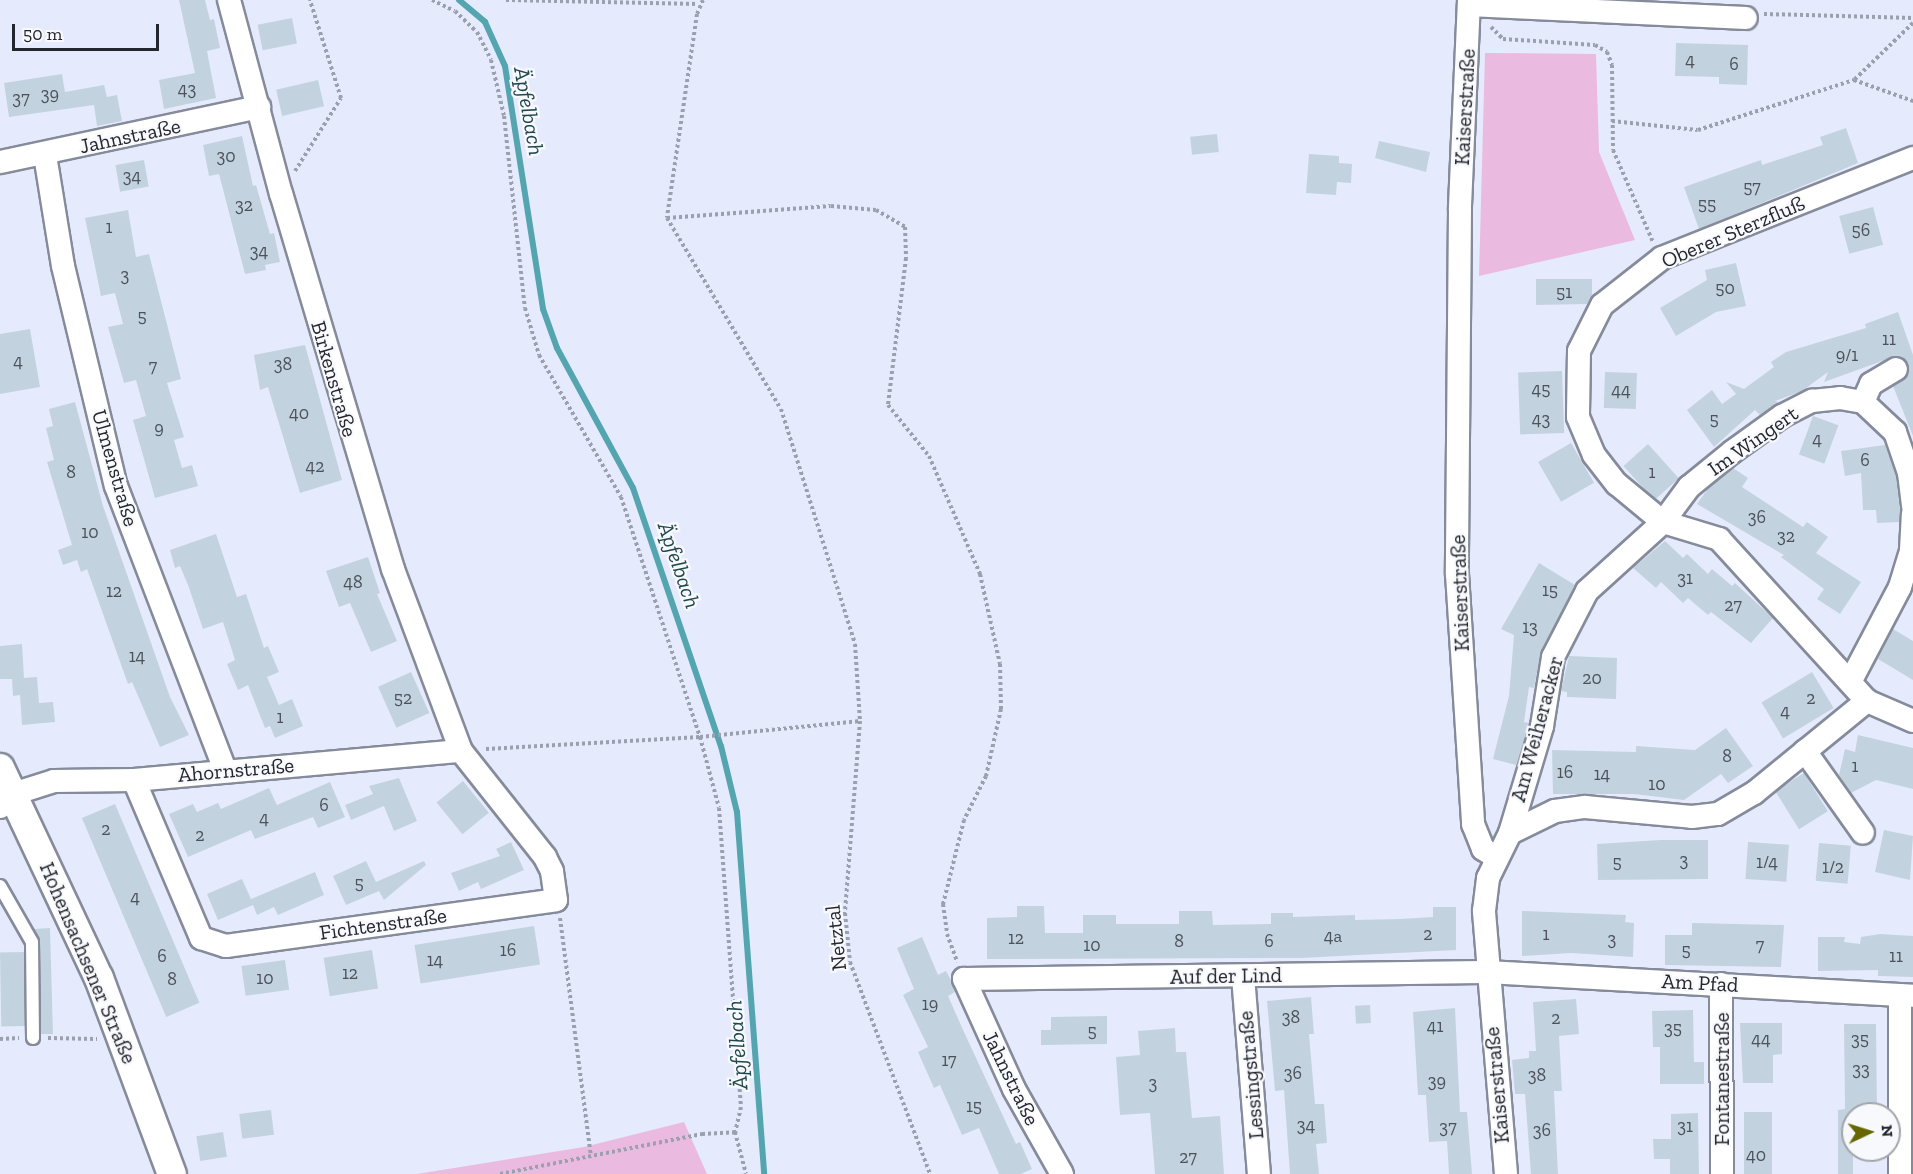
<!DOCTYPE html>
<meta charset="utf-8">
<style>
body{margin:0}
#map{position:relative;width:1913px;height:1174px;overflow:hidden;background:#e5ebfd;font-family:"Zilla Slab",serif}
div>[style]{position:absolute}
.green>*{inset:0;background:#ebbae0}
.stream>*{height:6px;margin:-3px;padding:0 3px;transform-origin:3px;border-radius:3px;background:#55a5b0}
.building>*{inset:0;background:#c2d3df;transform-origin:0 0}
.path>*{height:4px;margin-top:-2px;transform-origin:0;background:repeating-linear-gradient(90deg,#9ba0ae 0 3px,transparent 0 6px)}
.roads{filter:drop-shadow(2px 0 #858b9a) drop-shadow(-2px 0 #858b9a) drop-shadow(0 2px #858b9a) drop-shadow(0 -2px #858b9a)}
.service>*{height:12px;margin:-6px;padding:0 6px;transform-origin:6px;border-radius:6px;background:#fff}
.minor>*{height:22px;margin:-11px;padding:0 11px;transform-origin:11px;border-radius:11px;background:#fff}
.tertiary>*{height:28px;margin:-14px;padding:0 14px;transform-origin:14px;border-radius:14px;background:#fff}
span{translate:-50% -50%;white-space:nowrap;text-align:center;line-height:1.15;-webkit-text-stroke:4.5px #f7f9fc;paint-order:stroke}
.number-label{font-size:18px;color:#4c515a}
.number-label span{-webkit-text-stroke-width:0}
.street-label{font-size:21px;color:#24262d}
.water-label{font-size:22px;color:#20474c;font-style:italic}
.north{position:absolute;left:1841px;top:1102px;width:60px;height:60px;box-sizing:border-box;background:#f7f9fc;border:2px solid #a3a5a9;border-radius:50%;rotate:86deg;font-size:16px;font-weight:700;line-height:24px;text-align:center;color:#24262d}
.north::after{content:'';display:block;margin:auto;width:21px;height:27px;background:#666703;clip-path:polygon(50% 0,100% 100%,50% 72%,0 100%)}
.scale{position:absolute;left:12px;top:24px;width:147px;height:27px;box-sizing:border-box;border:3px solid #24262d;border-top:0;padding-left:8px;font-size:18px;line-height:21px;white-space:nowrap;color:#24262d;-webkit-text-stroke:4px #f7f9fc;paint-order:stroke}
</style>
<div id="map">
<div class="green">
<i style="clip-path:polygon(1485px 53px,1596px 54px,1599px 152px,1635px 240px,1479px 276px)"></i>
<i style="clip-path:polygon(684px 1122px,707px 1174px,417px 1174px,584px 1147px)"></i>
</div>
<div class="stream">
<i style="left:459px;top:0;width:34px;rotate:40deg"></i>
<i style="left:485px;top:22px;width:48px;rotate:65.6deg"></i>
<i style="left:505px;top:66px;width:246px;rotate:81.1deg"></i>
<i style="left:543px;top:309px;width:41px;rotate:70.3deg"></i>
<i style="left:557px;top:348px;width:159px;rotate:61.5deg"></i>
<i style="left:633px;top:488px;width:273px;rotate:71.2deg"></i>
<i style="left:721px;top:746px;width:68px;rotate:76.4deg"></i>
<i style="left:737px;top:812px;width:363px;rotate:85.7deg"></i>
</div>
<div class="building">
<i style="clip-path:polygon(179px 0,205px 0,210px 20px,214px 19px,220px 48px,207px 51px,216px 98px,164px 109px,159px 80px,195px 73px)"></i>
<i style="left:292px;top:18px;width:26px;height:35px;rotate:79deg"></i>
<i style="clip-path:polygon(1676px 43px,1748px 45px,1747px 85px,1719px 84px,1719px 77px,1675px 76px)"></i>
<i style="clip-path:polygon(62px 74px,65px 92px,104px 85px,107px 97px,117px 95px,122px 121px,97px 126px,94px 105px,9px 117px,4px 83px)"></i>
<i style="left:318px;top:80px;width:27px;height:43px;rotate:77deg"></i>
<i style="clip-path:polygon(1846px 128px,1858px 163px,1699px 229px,1684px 187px,1761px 160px,1762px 165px,1823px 145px,1820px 137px)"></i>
<i style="left:1217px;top:134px;width:18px;height:27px;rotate:84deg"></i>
<i style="clip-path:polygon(242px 136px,253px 186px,256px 185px,270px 234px,274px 233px,280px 262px,265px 265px,266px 270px,245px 274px,219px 174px,209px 176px,203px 145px)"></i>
<i style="clip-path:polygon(1379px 141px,1430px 152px,1426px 172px,1375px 158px)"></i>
<i style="clip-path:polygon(1309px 154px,1339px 156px,1339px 163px,1352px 164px,1351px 183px,1337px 182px,1336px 195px,1306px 193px)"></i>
<i style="left:144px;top:160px;width:27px;height:29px;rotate:80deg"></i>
<i style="left:1873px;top:207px;width:39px;height:35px;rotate:75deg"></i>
<i style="clip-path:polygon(128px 210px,136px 257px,149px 254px,181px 379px,167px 383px,184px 437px,174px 440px,182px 468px,192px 465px,198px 486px,155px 498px,133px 420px,146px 416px,136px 380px,124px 383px,108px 327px,123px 324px,115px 293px,101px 296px,85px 218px)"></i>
<i style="clip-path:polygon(1736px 263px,1746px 306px,1716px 312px,1676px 336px,1660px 308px,1707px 280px,1705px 270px)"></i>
<i style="clip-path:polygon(1536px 279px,1592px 279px,1592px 297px,1587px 304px,1536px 305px)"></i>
<i style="clip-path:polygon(1898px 312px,1913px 355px,1913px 436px,1893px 386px,1907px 376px,1909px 368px,1903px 358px,1896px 356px,1824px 382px,1828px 372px,1802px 391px,1775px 401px,1779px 402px,1760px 415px,1755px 410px,1714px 447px,1687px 410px,1712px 390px,1722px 404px,1736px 394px,1726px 382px,1744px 389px,1774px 367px,1771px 362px,1786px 352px,1866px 328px,1865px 324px)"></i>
<i style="clip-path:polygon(30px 329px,40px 387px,0 394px,0 334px)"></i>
<i style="clip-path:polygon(305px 345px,342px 480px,300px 493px,268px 387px,260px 390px,254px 355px)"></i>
<i style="left:1562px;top:371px;width:62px;height:44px;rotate:88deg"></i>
<i style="left:1605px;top:372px;width:32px;height:36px;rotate:2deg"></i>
<i style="clip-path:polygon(75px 402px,103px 506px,170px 697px,189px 735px,160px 747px,132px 682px,128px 684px,87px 569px,81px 572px,77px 560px,63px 565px,58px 550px,72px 545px,47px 462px,54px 460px,46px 428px,53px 426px,49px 409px)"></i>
<i style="left:1813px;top:416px;width:27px;height:41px;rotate:20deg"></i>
<i style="left:1571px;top:443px;width:46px;height:38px;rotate:60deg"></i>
<i style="left:1648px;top:444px;width:46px;height:33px;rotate:48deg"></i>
<i style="clip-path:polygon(1885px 445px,1896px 476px,1900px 511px,1899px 522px,1877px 523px,1876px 510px,1863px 510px,1861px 473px,1845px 476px,1841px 451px)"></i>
<i style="clip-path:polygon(1733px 468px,1748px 478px,1742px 487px,1803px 527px,1807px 522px,1828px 537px,1816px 553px,1861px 582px,1840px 614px,1817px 599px,1824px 589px,1781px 557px,1784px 555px,1697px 504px,1707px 490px)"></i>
<i style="clip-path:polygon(216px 534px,237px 597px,246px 594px,264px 648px,268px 646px,279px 672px,267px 677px,279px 705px,292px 699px,303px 726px,275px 738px,270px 726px,265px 728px,248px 685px,238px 690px,227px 664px,235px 660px,223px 622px,203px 629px,188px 585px,180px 566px,175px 568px,170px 550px)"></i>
<i style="clip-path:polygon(1665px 541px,1683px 558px,1687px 554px,1708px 574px,1712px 569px,1732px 586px,1735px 583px,1773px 618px,1751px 643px,1711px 612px,1708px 615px,1688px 598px,1683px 603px,1661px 582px,1656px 588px,1633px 568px)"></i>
<i style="clip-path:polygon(368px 557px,380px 593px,377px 594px,397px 641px,371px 652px,350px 603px,339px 607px,326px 571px)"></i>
<i style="clip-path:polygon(1539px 563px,1575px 585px,1541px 651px,1534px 688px,1529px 687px,1524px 722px,1529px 723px,1516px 765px,1493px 759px,1509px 696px,1514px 635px,1501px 629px)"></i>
<i style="clip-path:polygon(1893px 629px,1913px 641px,1913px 680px,1878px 659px)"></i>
<i style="clip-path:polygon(22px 644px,24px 678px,37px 677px,39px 703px,53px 702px,55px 722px,22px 725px,20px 695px,13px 696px,12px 679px,0 679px,0 646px)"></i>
<i style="clip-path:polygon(1569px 656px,1617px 658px,1616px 699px,1567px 697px,1567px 692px,1561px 691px)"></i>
<i style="left:411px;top:672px;width:45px;height:36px;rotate:66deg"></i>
<i style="left:1812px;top:672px;width:42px;height:59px;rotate:59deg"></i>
<i style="clip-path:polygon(1726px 728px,1753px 766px,1728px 783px,1721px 774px,1684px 800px,1634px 794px,1553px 794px,1552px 750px,1636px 752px,1636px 746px,1695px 750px)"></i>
<i style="clip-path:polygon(1858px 735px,1913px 748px,1913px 789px,1876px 780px,1851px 793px,1839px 775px,1845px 749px,1855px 752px)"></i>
<i style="left:1804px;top:773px;width:45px;height:34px;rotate:58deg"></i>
<i style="clip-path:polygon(399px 778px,417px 821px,394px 831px,384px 806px,351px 820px,345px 805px,373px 794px,369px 786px)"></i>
<i style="left:463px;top:781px;width:41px;height:34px;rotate:51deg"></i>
<i style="clip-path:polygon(330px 782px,345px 817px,318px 828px,313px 817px,255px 839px,251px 830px,188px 857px,169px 814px,193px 804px,197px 812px,218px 803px,221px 809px,269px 788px,277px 805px)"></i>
<i style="left:115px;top:804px;width:216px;height:36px;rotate:67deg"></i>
<i style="clip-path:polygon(1884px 830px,1913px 836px,1910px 880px,1875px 872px)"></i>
<i style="clip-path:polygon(1660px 840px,1708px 840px,1708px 879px,1598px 880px,1597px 844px)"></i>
<i style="clip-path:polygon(511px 842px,524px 870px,481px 889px,478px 882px,459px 891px,451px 873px,500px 856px,496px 849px)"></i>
<i style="left:1748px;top:842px;width:41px;height:37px;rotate:4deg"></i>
<i style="left:1819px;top:843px;width:32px;height:38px;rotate:5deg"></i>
<i style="clip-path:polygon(366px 861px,376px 882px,424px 861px,426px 865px,384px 900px,379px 891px,346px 905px,333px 876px)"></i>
<i style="clip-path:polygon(315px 872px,324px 895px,278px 915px,274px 907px,257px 915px,253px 905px,218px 920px,207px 894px,242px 879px,251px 899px)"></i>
<i style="clip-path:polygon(1017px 906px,1044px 906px,1045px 933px,1083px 933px,1083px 915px,1116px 915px,1116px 924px,1179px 924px,1179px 911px,1212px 911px,1213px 925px,1271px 924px,1271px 913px,1293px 913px,1293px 917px,1355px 915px,1355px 920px,1400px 919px,1433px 917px,1433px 907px,1456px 907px,1456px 950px,1301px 958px,987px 959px,987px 918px,1017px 917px)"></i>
<i style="clip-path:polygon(1522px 911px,1626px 915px,1625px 922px,1634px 923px,1633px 957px,1571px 953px,1522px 956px)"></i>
<i style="clip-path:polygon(1692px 923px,1784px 925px,1781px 967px,1665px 965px,1665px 935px,1692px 935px)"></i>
<i style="left:534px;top:926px;width:39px;height:121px;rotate:81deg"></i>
<i style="clip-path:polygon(50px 928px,53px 1034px,41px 1034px,40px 942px,34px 929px)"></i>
<i style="clip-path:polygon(1880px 934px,1913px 936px,1913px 977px,1878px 976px,1878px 970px,1818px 971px,1818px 937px,1845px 937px,1844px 942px,1860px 944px,1861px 937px)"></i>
<i style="clip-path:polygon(922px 937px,938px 975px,946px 971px,951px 980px,955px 992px,948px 996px,964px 1032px,1016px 1144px,1020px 1142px,1032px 1169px,1021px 1174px,999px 1174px,979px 1128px,962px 1135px,940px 1085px,934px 1088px,918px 1052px,928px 1047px,903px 995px,914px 989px,897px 948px)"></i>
<i style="left:372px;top:950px;width:39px;height:49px;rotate:81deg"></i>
<i style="left:24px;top:952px;width:74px;height:24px;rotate:89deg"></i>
<i style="left:285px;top:960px;width:30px;height:44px;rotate:82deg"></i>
<i style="clip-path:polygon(1311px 997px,1314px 1034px,1309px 1034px,1315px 1104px,1324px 1104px,1327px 1143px,1316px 1144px,1319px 1174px,1290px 1174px,1284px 1090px,1275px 1091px,1267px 1001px)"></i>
<i style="clip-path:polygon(1576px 999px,1579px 1034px,1559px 1036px,1562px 1091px,1554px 1091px,1558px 1174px,1531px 1174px,1525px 1094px,1515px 1094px,1512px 1060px,1529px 1058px,1529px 1051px,1536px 1051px,1533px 1002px)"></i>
<i style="left:1370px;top:1005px;width:18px;height:15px;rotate:87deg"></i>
<i style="clip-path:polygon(1455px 1008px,1460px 1112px,1467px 1112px,1472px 1174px,1449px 1174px,1447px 1141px,1429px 1142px,1426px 1095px,1418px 1095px,1413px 1012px)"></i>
<i style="clip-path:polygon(1693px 1010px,1694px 1062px,1704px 1062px,1704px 1084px,1660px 1084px,1660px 1047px,1653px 1047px,1652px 1011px)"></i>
<i style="clip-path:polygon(1107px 1016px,1107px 1044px,1041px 1045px,1041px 1030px,1051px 1030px,1051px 1017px)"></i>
<i style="clip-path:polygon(1740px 1023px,1782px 1023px,1782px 1054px,1773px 1055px,1773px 1083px,1743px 1083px)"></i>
<i style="clip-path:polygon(1844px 1024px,1876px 1024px,1877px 1114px,1853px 1114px,1853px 1174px,1838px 1174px,1838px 1110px,1845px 1109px)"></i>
<i style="clip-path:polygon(1175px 1028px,1176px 1052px,1186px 1052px,1192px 1118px,1220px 1116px,1224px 1174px,1155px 1174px,1150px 1113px,1120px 1115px,1116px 1057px,1140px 1055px,1138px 1031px)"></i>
<i style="left:271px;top:1110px;width:25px;height:32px;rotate:83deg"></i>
<i style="left:1772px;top:1112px;width:62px;height:28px;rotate:90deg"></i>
<i style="clip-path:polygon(1698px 1113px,1699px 1174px,1670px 1174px,1670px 1159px,1654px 1159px,1653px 1139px,1671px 1139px,1671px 1114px)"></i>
<i style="left:223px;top:1132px;width:25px;height:27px;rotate:81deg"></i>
</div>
<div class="path">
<i style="left:432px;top:0;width:25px;rotate:26deg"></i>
<i style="left:455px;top:11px;width:30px;rotate:44deg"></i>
<i style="left:477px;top:32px;width:31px;rotate:63deg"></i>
<i style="left:491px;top:60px;width:57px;rotate:76.9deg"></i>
<i style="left:504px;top:116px;width:193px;rotate:83.8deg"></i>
<i style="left:525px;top:308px;width:49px;rotate:73.4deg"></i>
<i style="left:539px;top:355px;width:164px;rotate:60deg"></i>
<i style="left:621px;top:497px;width:253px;rotate:71.8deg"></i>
<i style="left:700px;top:737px;width:73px;rotate:75deg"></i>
<i style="left:719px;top:808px;width:300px;rotate:85.8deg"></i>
<i style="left:741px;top:1107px;width:26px;rotate:103deg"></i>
<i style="left:735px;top:1132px;width:43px;rotate:75.3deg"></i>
<i style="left:506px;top:0;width:192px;rotate:1.2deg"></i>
<i style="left:703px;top:0;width:15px;rotate:113deg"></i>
<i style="left:697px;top:14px;width:206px;rotate:98.4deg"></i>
<i style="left:667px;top:218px;width:222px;rotate:59.2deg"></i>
<i style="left:781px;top:409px;width:246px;rotate:72.5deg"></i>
<i style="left:855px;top:644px;width:77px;rotate:86.3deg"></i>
<i style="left:860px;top:721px;width:193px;rotate:94.5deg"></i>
<i style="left:845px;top:913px;width:49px;rotate:84.2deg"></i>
<i style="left:850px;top:962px;width:227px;rotate:69.3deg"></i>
<i style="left:1764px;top:14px;width:149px;rotate:1.5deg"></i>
<i style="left:1913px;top:23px;width:82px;rotate:136deg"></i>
<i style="left:1854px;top:80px;width:63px;rotate:19.6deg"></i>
<i style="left:1491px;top:27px;width:17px;rotate:45deg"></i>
<i style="left:1503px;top:39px;width:92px;rotate:3.7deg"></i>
<i style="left:1595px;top:45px;width:14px;rotate:30deg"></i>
<i style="left:1607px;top:52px;width:14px;rotate:69deg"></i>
<i style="left:1612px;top:65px;width:85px;rotate:89.3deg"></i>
<i style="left:1613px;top:150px;width:100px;rotate:66.5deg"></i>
<i style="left:1612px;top:121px;width:86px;rotate:6deg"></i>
<i style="left:1698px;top:130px;width:164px;rotate:-17.8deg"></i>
<i style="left:295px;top:171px;width:86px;rotate:-57.8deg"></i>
<i style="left:341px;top:98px;width:103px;rotate:-107.6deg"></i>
<i style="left:667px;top:218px;width:164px;rotate:-4.2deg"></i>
<i style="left:831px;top:206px;width:45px;rotate:5.1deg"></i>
<i style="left:876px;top:210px;width:34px;rotate:30deg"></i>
<i style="left:905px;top:227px;width:31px;rotate:88deg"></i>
<i style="left:906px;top:258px;width:148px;rotate:97deg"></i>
<i style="left:888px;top:405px;width:65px;rotate:51.2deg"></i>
<i style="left:929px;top:456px;width:129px;rotate:66.6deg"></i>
<i style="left:980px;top:574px;width:92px;rotate:77.5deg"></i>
<i style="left:1000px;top:664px;width:45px;rotate:88.7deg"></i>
<i style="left:1001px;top:709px;width:69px;rotate:102.6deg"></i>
<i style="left:986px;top:776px;width:49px;rotate:116.6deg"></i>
<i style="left:964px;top:820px;width:87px;rotate:104deg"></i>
<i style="left:943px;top:904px;width:30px;rotate:82deg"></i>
<i style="left:947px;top:934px;width:30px;rotate:70deg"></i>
<i style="left:486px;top:749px;width:214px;rotate:-3.2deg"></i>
<i style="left:700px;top:737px;width:161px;rotate:-5.7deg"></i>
<i style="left:560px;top:918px;width:240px;rotate:82.6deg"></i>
<i style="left:48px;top:1038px;width:49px;rotate:1.2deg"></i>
<i style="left:0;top:1039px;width:19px;rotate:-3deg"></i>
<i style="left:500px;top:1174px;width:206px;rotate:-11.2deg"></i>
<i style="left:702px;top:1134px;width:33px;rotate:-3deg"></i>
</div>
<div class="roads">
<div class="service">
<i style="left:0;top:886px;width:64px;rotate:60.3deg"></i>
<i style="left:32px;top:942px;width:96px;rotate:89.4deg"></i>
</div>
<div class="minor">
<i style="left:1469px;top:0;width:210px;rotate:92.5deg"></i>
<i style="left:1460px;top:210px;width:364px;rotate:90.5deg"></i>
<i style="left:1457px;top:574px;width:251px;rotate:86.3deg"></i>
<i style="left:1473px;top:824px;width:27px;rotate:68deg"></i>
<i style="left:1483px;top:849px;width:15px;rotate:32deg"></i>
<i style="left:1469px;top:5px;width:277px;rotate:2.7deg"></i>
<i style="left:45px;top:155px;width:112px;rotate:80.8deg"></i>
<i style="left:63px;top:266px;width:226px;rotate:76.5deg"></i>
<i style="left:116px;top:486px;width:304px;rotate:69deg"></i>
<i style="left:1913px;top:158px;width:270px;rotate:158.3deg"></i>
<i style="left:1662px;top:258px;width:76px;rotate:141.9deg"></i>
<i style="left:1602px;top:305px;width:51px;rotate:116.6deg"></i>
<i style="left:1579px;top:351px;width:66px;rotate:90.9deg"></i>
<i style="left:1578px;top:417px;width:41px;rotate:67.2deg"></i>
<i style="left:1594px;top:455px;width:37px;rotate:52deg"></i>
<i style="left:1617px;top:484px;width:60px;rotate:39.6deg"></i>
<i style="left:1663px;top:522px;width:59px;rotate:16.9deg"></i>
<i style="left:1719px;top:539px;width:219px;rotate:47.6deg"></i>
<i style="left:1867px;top:701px;width:50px;rotate:23.5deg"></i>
<i style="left:0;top:162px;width:265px;rotate:-12deg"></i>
<i style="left:1863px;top:402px;width:20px;rotate:-66deg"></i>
<i style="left:1871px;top:384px;width:29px;rotate:-31deg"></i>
<i style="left:1850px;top:682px;width:107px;rotate:-62.2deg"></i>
<i style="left:1900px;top:587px;width:39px;rotate:-73deg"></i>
<i style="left:1911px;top:550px;width:36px;rotate:-87deg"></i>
<i style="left:1805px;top:751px;width:100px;rotate:54.7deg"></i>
<i style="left:134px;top:780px;width:172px;rotate:67deg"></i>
<i style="left:201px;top:938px;width:26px;rotate:18deg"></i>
<i style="left:226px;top:946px;width:333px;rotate:-7.9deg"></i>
<i style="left:556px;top:900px;width:29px;rotate:-98deg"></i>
<i style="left:552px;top:871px;width:16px;rotate:-117deg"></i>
<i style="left:545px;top:857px;width:135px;rotate:-128.4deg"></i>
<i style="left:461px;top:751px;width:194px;rotate:-110.5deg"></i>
<i style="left:393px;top:569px;width:391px;rotate:-106.6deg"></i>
<i style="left:281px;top:194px;width:201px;rotate:-105deg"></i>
<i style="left:0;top:807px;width:18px;rotate:-45deg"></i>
<i style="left:13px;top:794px;width:43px;rotate:-17.6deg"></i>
<i style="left:54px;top:781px;width:80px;rotate:-0.7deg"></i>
<i style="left:134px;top:780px;width:328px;rotate:-5.1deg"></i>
<i style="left:1510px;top:833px;width:112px;rotate:-73.3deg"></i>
<i style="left:1542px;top:726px;width:70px;rotate:-80.9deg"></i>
<i style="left:1553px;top:657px;width:74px;rotate:-62.7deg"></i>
<i style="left:1587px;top:591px;width:103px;rotate:-42.2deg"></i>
<i style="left:1663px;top:522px;width:44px;rotate:-53.4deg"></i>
<i style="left:1689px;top:487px;width:55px;rotate:-39.1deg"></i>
<i style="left:1732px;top:452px;width:62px;rotate:-35.8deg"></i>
<i style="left:1782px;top:416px;width:34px;rotate:-27deg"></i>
<i style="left:1812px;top:401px;width:28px;rotate:-6deg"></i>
<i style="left:1840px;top:398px;width:23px;rotate:10deg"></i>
<i style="left:1863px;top:402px;width:44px;rotate:43.2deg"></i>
<i style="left:1895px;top:432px;width:43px;rotate:71.1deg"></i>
<i style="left:1909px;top:473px;width:34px;rotate:83deg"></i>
<i style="left:1243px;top:976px;width:199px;rotate:85.4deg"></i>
<i style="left:1721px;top:984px;width:190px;rotate:89.7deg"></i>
<i style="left:1900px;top:995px;width:179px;rotate:90deg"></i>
<i style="left:1062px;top:1174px;width:98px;rotate:-119.5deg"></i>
<i style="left:1014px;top:1089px;width:121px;rotate:-114.4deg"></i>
<i style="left:964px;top:979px;width:523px;rotate:-0.77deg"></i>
<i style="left:1487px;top:972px;width:427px;rotate:3.2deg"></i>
<i style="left:1506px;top:1174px;width:264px;rotate:-94.8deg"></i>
<i style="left:1484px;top:911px;width:33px;rotate:-83deg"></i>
<i style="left:1488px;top:878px;width:50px;rotate:-63.9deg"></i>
<i style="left:1510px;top:833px;width:50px;rotate:-26.1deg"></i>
<i style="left:1555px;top:811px;width:30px;rotate:-8deg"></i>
<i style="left:1585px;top:807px;width:107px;rotate:5.3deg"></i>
<i style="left:1692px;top:817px;width:26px;rotate:-7deg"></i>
<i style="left:1718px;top:814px;width:42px;rotate:-30.3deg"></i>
<i style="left:1754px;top:793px;width:146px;rotate:-39.2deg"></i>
</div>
<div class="tertiary">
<i style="left:0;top:768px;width:232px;rotate:64.8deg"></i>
<i style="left:99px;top:978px;width:209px;rotate:69.6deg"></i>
</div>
</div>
<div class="number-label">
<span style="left:1690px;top:60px">4</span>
<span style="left:1734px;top:64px">6</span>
<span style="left:187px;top:89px">43</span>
<span style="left:50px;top:94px">39</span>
<span style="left:21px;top:98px">37</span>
<span style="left:226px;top:156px">30</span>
<span style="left:132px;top:176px">34</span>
<span style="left:1752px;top:187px">57</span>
<span style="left:1707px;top:204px">55</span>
<span style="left:244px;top:205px">32</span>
<span style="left:109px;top:227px">1</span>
<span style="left:1861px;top:230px">56</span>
<span style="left:259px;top:251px">34</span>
<span style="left:125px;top:275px">3</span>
<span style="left:1725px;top:288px">50</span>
<span style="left:1564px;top:292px">51</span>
<span style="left:142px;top:316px">5</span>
<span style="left:1889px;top:339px">11</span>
<span style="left:1847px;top:355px">9/1</span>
<span style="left:18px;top:361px">4</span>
<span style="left:283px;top:364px">38</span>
<span style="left:153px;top:366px">7</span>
<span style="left:1541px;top:389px">45</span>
<span style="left:1621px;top:390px">44</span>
<span style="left:299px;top:413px">40</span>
<span style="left:1541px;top:419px">43</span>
<span style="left:1714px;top:419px">5</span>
<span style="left:159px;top:428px">9</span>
<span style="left:1817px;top:439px">4</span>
<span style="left:1865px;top:460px">6</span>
<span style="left:315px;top:466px">42</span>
<span style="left:71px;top:472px">8</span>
<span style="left:1652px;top:472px">1</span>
<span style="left:1757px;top:517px">36</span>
<span style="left:90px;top:532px">10</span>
<span style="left:1786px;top:536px">32</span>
<span style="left:1685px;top:578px">31</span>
<span style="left:353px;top:582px">48</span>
<span style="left:1550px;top:590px">15</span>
<span style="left:114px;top:591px">12</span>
<span style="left:1733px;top:605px">27</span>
<span style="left:1530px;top:627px">13</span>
<span style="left:137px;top:656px">14</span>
<span style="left:1592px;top:678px">20</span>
<span style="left:403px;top:698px">52</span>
<span style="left:1811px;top:698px">2</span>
<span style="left:1785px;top:711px">4</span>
<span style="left:280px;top:717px">1</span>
<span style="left:1727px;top:756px">8</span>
<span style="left:1855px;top:766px">1</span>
<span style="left:1565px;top:772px">16</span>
<span style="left:1602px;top:774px">14</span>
<span style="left:1657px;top:784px">10</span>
<span style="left:324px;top:805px">6</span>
<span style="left:264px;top:818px">4</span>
<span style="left:106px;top:829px">2</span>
<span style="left:200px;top:835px">2</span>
<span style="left:1684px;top:860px">3</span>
<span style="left:1617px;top:862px">5</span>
<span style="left:1767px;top:862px">1/4</span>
<span style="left:1833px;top:867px">1/2</span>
<span style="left:359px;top:883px">5</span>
<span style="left:135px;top:897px">4</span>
<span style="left:1428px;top:934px">2</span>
<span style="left:1546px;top:934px">1</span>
<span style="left:1333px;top:936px">4a</span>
<span style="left:1016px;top:938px">12</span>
<span style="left:1612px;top:939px">3</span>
<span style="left:1179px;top:941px">8</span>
<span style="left:1269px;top:941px">6</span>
<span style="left:1092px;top:945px">10</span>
<span style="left:1760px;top:945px">7</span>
<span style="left:508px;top:950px">16</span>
<span style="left:1686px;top:950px">5</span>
<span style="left:162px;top:956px">6</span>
<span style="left:1896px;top:956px">11</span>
<span style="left:435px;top:960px">14</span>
<span style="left:350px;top:973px">12</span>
<span style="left:265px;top:978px">10</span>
<span style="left:172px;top:979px">8</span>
<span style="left:930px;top:1004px">19</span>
<span style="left:1291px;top:1017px">38</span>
<span style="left:1556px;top:1018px">2</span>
<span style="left:1435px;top:1026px">41</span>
<span style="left:1673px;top:1028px">35</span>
<span style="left:1092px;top:1031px">5</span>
<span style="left:1761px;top:1039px">44</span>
<span style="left:1860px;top:1039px">35</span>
<span style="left:949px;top:1060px">17</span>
<span style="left:1861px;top:1069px">33</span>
<span style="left:1293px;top:1073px">36</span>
<span style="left:1537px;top:1075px">38</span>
<span style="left:1437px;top:1081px">39</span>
<span style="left:1153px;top:1083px">3</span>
<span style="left:974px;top:1106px">15</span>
<span style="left:1306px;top:1125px">34</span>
<span style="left:1685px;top:1126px">31</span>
<span style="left:1448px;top:1127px">37</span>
<span style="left:1542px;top:1130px">36</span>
<span style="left:1756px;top:1155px">40</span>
<span style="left:1188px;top:1157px">27</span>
</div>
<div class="street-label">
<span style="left:1465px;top:107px;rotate:-87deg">Kaiserstraße</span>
<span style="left:130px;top:136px;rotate:-12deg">Jahnstraße</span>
<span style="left:1733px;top:232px;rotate:-23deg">Oberer Sterzfluß</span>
<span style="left:334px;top:379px;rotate:74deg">Birkenstraße</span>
<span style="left:1753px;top:441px;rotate:-35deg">Im Wingert</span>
<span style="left:115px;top:468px;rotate:74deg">Ulmenstraße</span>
<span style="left:1460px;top:593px;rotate:-92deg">Kaiserstraße</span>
<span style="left:1537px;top:729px;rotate:-75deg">Am Weiheracker</span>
<span style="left:236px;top:770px;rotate:-5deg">Ahornstraße</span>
<span style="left:383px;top:924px;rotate:-8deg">Fichtenstraße</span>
<span style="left:836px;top:938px;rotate:-96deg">Netztal</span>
<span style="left:88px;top:963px;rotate:67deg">Hohensachsener Straße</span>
<span style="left:1226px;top:976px;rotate:-1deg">Auf der Lind</span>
<span style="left:1700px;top:983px;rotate:3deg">Am Pfad</span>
<span style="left:1251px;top:1075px;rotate:-95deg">Lessingstraße</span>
<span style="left:1011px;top:1078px;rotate:64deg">Jahnstraße</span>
<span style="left:1722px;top:1079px;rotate:-90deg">Fontanestraße</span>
<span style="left:1497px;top:1085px;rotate:-95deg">Kaiserstraße</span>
</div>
<div class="water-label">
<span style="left:529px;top:111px;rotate:80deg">Äpfelbach</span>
<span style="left:679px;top:565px;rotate:71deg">Äpfelbach</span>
<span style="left:737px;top:1045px;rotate:-94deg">Äpfelbach</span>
</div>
<div class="north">N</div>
<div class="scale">50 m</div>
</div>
